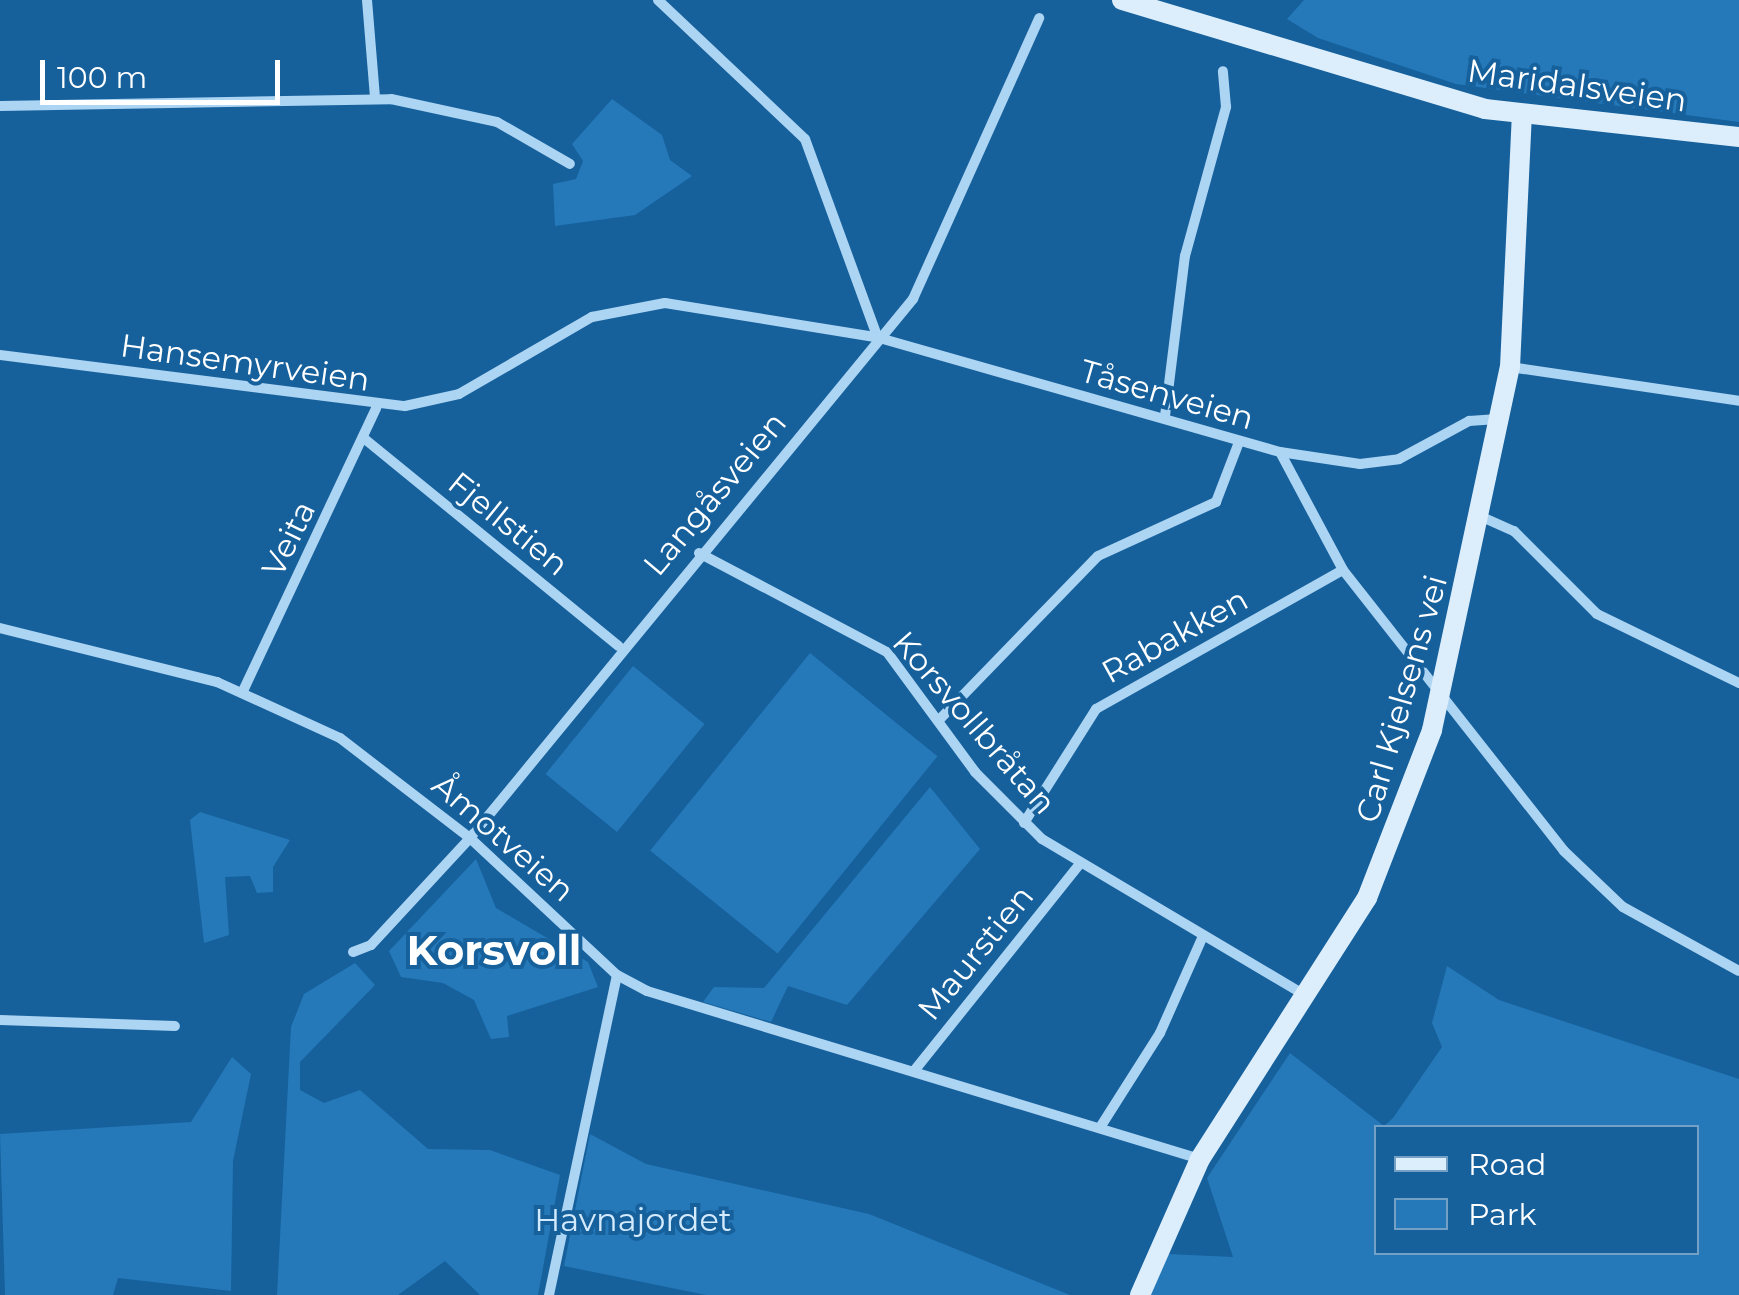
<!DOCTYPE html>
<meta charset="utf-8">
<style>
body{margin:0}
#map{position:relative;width:1739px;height:1295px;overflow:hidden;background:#16609c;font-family:Montserrat,sans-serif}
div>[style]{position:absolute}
.green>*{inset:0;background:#2579b9;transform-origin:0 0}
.street>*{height:10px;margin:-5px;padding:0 5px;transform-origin:5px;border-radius:5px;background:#acd4f3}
.secondary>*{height:20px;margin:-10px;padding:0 10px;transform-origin:10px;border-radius:10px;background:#dceefc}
span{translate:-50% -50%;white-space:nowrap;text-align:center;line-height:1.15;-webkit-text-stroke:8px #16609c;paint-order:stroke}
.street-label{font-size:32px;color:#fff}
.park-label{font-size:32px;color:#d4ebfd}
.district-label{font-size:42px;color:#fff;font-weight:700}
.legend{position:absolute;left:1374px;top:1125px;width:325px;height:130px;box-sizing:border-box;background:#16609c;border:2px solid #73a0c4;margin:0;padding:12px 18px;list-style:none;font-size:30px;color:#fff}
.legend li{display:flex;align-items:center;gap:20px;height:50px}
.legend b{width:50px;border:2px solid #73a0c4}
.scale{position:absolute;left:40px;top:60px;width:240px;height:45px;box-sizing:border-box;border:5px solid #fff;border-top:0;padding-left:12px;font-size:30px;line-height:35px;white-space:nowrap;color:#fff;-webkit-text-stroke:8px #16609c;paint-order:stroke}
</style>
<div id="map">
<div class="green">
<i style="clip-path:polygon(1304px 0,1739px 0,1739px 122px,1456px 84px,1318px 38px,1287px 19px)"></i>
<i style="clip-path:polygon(612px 99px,662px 135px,670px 160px,692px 176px,635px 215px,555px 226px,553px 184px,576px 179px,583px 161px,572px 144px)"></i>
<i style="left:810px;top:653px;width:164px;height:254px;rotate:39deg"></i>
<i style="left:633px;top:666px;width:92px;height:139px;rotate:39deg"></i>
<i style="clip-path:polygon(930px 787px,980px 849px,847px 1005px,788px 986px,771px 1022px,703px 1002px,714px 987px,764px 988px)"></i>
<i style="clip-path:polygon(200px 812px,290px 840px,273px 867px,273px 892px,257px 893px,250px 876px,225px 877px,229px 935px,204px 943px,190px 820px)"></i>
<i style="clip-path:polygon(476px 859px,496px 908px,588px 962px,598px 987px,507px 1016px,509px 1037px,491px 1039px,474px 1000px,443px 983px,401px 977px,389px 951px)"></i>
<i style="clip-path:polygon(355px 963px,375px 985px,300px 1062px,300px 1090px,324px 1103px,360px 1090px,428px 1149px,490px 1150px,560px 1175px,538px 1295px,480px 1295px,445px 1261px,398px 1295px,277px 1295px,291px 1027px,304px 994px)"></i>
<i style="clip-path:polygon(evenodd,1447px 966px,1499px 1000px,1739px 1079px,1739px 1295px,1150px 1295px,1168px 1254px,1233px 1257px,1207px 1178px,1290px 1053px,1384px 1126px,1393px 1118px,1442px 1047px,1432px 1023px,1447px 966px,1376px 1128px,1696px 1128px,1696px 1252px,1376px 1252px,1376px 1128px)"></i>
<i style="clip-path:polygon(232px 1057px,251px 1074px,233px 1161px,231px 1291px,118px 1278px,113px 1295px,5px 1295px,0 1134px,191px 1122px)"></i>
<i style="clip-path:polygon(590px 1134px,646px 1164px,869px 1214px,1070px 1295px,706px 1295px,564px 1266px)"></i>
</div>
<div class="street">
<i style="left:367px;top:0;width:98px;rotate:85.3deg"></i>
<i style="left:658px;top:0;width:202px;rotate:43.4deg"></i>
<i style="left:805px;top:139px;width:210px;rotate:69.9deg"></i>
<i style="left:0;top:106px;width:391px;rotate:-1deg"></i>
<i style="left:391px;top:99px;width:108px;rotate:12.2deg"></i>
<i style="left:497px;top:122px;width:84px;rotate:29.9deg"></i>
<i style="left:0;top:355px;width:408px;rotate:7.2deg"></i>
<i style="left:405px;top:406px;width:55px;rotate:-12.5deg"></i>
<i style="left:459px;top:394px;width:154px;rotate:-30.1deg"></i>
<i style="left:592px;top:317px;width:74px;rotate:-10.9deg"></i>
<i style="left:665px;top:303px;width:214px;rotate:9.2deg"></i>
<i style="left:876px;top:337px;width:420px;rotate:15.9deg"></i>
<i style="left:1280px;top:452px;width:134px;rotate:61.9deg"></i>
<i style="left:1343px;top:570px;width:357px;rotate:51.8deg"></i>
<i style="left:1564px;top:851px;width:81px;rotate:43.5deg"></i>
<i style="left:1623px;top:907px;width:132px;rotate:28.9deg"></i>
<i style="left:1510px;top:367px;width:232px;rotate:8.4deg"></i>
<i style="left:1165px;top:416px;width:161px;rotate:-82.9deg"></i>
<i style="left:1185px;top:256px;width:155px;rotate:-74.6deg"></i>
<i style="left:1226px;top:107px;width:36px;rotate:-95deg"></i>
<i style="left:366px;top:440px;width:326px;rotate:39.2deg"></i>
<i style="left:1280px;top:452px;width:81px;rotate:8.5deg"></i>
<i style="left:1360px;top:464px;width:39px;rotate:-7deg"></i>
<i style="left:1399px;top:459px;width:80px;rotate:-28.5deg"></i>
<i style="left:1469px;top:421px;width:32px;rotate:-4deg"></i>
<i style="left:1482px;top:517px;width:35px;rotate:24deg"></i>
<i style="left:1514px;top:531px;width:117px;rotate:45deg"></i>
<i style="left:1597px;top:614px;width:158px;rotate:25.9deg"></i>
<i style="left:699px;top:553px;width:212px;rotate:27.8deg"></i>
<i style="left:887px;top:652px;width:149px;rotate:53.7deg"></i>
<i style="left:975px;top:772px;width:95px;rotate:45deg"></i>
<i style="left:1042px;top:839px;width:309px;rotate:30.7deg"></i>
<i style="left:0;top:628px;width:224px;rotate:14deg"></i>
<i style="left:217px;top:682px;width:135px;rotate:24.5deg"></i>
<i style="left:340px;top:738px;width:164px;rotate:37.6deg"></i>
<i style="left:470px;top:838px;width:201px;rotate:43deg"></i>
<i style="left:617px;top:975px;width:34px;rotate:28deg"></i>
<i style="left:647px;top:991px;width:578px;rotate:16.9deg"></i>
<i style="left:243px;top:691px;width:313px;rotate:-64.8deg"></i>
<i style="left:939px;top:720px;width:228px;rotate:-45.9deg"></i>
<i style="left:1098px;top:556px;width:130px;rotate:-24.6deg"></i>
<i style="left:1216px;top:502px;width:64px;rotate:-69deg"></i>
<i style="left:1024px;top:823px;width:135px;rotate:-57.7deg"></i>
<i style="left:1096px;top:709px;width:283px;rotate:-29.4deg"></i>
<i style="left:353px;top:952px;width:19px;rotate:-21deg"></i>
<i style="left:371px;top:945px;width:146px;rotate:-47.2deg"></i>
<i style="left:470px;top:838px;width:698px;rotate:-50.58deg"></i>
<i style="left:913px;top:299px;width:308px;rotate:-65.8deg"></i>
<i style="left:0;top:1020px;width:175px;rotate:2deg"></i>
<i style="left:914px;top:1071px;width:263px;rotate:-51.3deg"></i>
<i style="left:1101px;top:1126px;width:110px;rotate:-57.6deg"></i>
<i style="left:1160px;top:1033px;width:104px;rotate:-66.1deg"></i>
<i style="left:549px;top:1295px;width:327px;rotate:-78deg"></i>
</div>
<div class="secondary">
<i style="left:1122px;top:0;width:379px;rotate:16.7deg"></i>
<i style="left:1485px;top:109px;width:256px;rotate:6.3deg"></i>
<i style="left:1140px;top:1295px;width:149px;rotate:-66.2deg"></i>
<i style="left:1200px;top:1159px;width:310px;rotate:-57.4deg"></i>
<i style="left:1367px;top:898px;width:180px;rotate:-68.8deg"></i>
<i style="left:1432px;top:730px;width:371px;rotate:-77.9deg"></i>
<i style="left:1510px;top:367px;width:251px;rotate:-87.3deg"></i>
</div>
<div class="street-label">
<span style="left:1577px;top:86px;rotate:8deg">Maridalsveien</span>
<span style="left:245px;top:363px;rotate:8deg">Hansemyrveien</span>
<span style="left:1167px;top:395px;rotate:16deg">Tåsenveien</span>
<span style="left:715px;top:494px;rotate:-50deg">Langåsveien</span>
<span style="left:508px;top:524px;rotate:39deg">Fjellstien</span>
<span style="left:289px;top:539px;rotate:-64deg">Veita</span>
<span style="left:1175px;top:636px;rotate:-29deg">Rabakken</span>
<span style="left:1402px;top:699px;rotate:-74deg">Carl Kjelsens vei</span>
<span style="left:974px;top:723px;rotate:49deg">Korsvollbråtan</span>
<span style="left:503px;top:838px;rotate:41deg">Åmotveien</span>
<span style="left:976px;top:953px;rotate:-51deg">Maurstien</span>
</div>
<div class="park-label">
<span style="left:633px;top:1220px">Havnajordet</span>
</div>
<div class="district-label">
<span style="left:494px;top:950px">Korsvoll</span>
</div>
<ul class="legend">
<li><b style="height:12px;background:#dceefc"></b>Road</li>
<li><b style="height:28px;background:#2579b9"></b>Park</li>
</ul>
<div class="scale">100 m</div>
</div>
